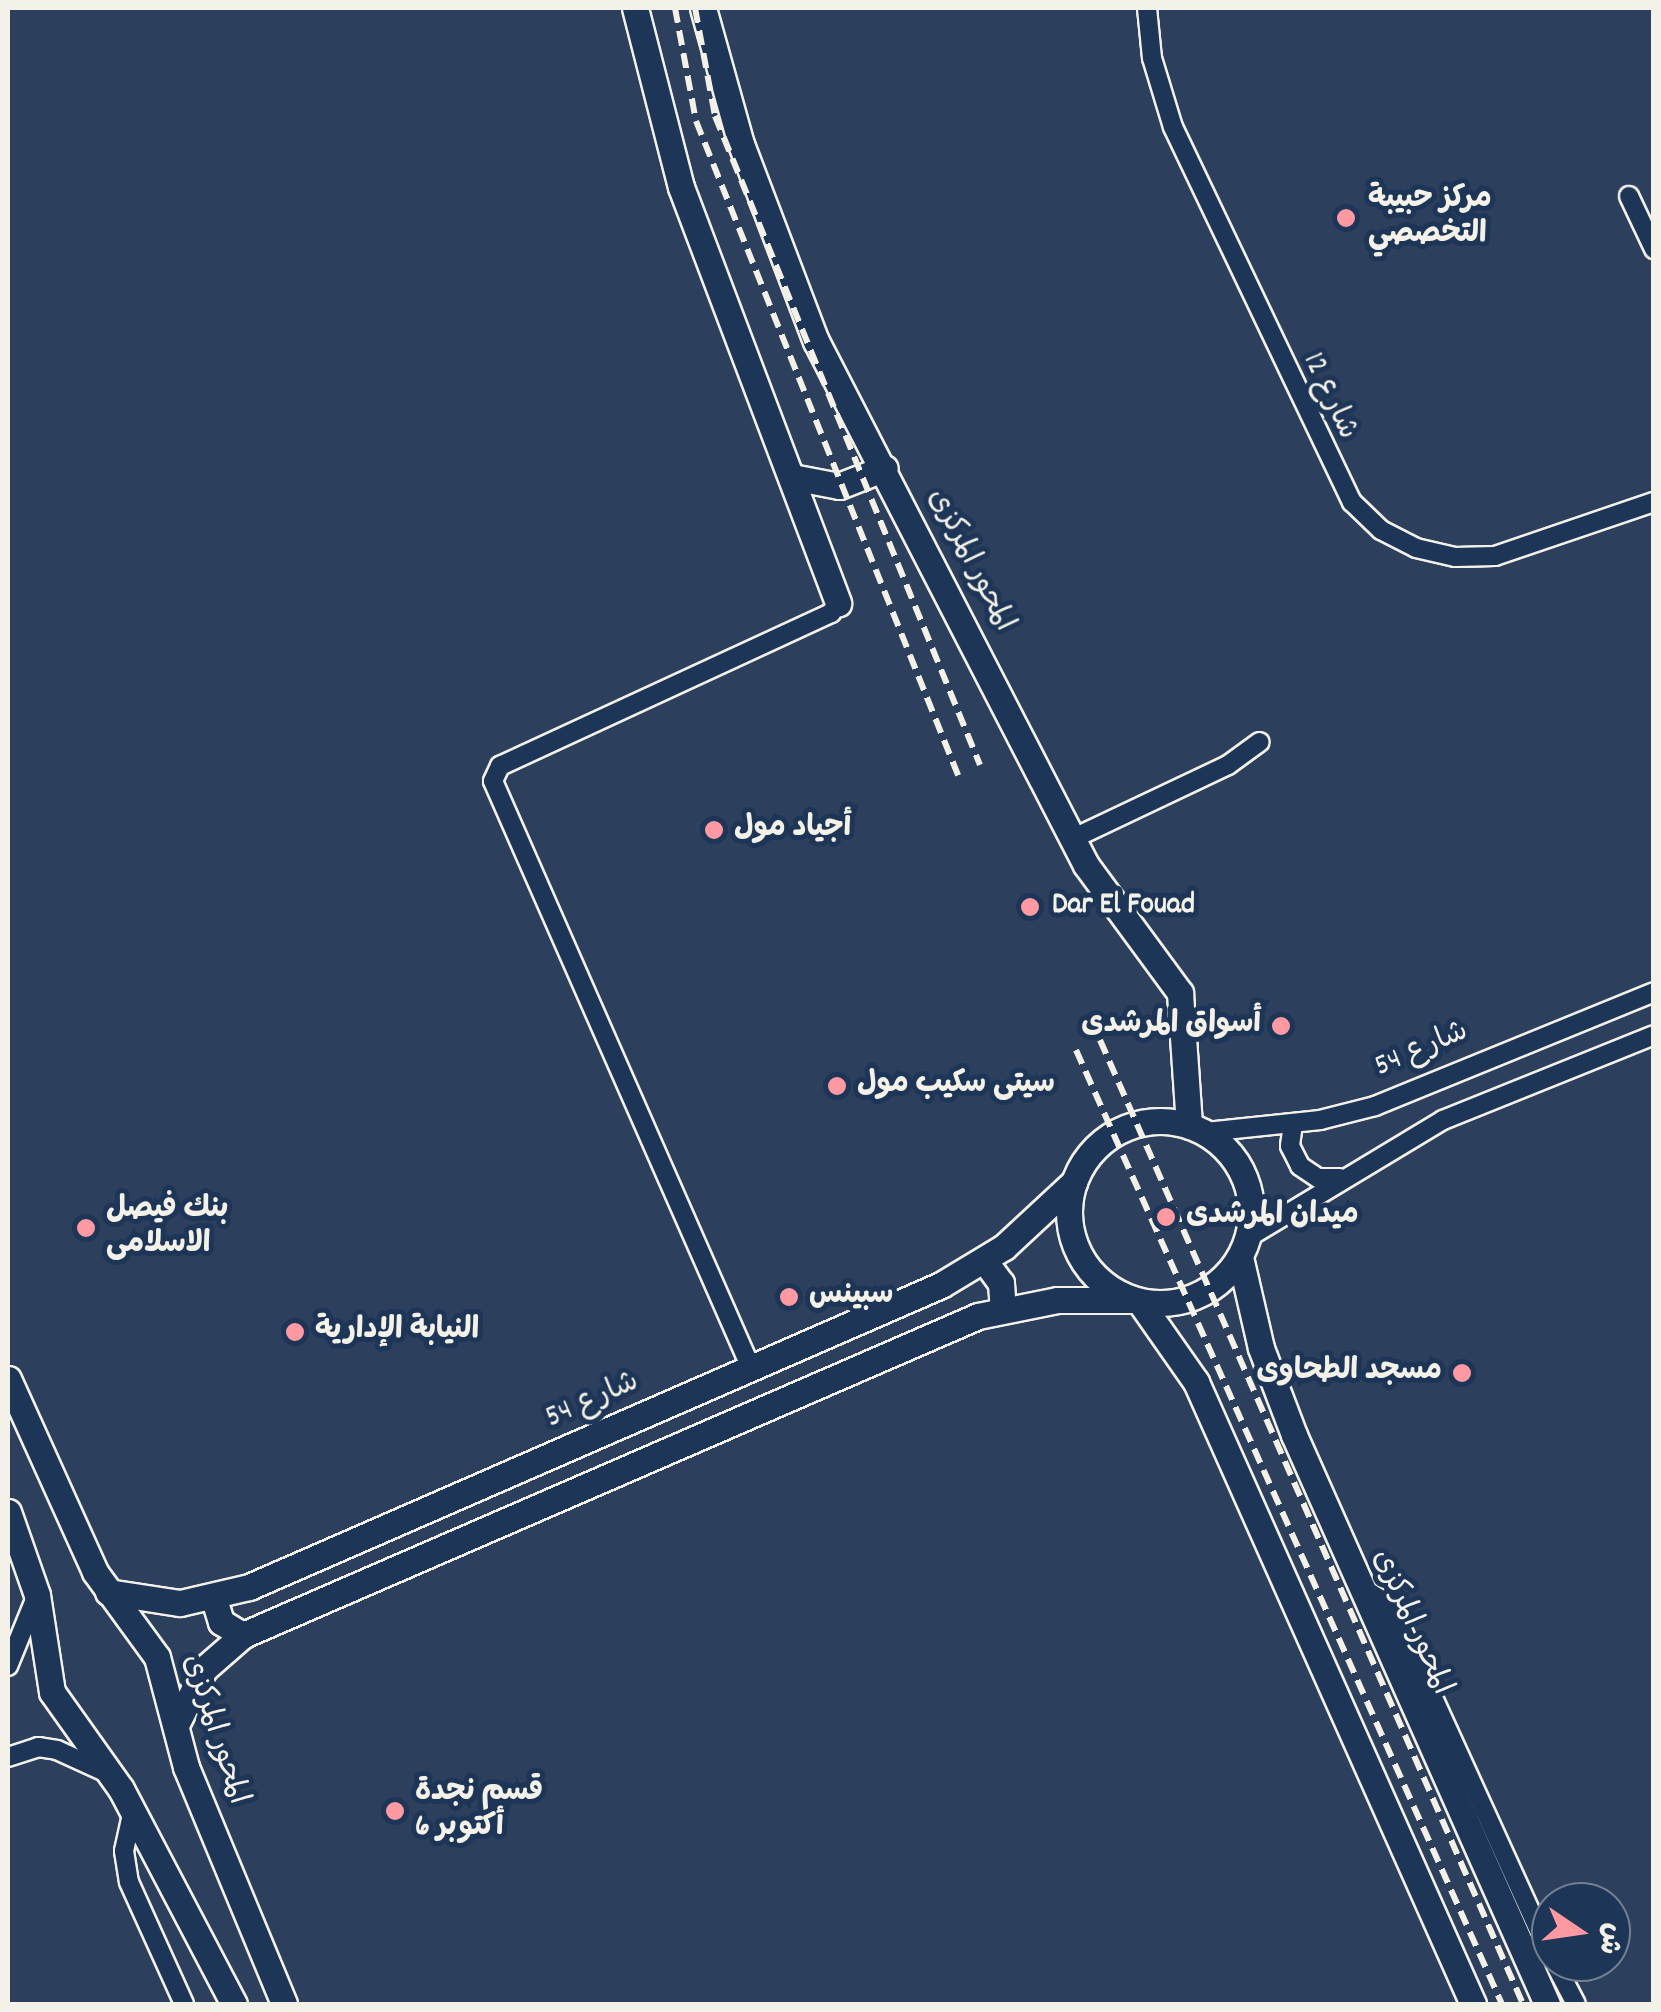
<!DOCTYPE html>
<meta charset="utf-8">
<style>
body{margin:0}
#map{position:relative;width:1661px;height:2012px;overflow:hidden;background:#2c3f5c;font-family:Dekko,"Playpen Sans Arabic",sans-serif}
div>[style]{position:absolute}
.roads{filter:drop-shadow(2px 0 #f4f1e8) drop-shadow(-2px 0 #f4f1e8) drop-shadow(0 2px #f4f1e8) drop-shadow(0 -2px #f4f1e8)}
.minor>*{height:18px;margin:-9px;padding:0 9px;transform-origin:9px;border-radius:9px;background:#1d3557}
.secondary>*{height:25px;margin:-12.5px;padding:0 12.5px;transform-origin:12.5px;border-radius:12.5px;background:#1d3557}
.secondary>.ring{margin:-12.5px;padding:0;box-sizing:content-box;background:none;border:25px solid #1d3557;border-radius:50%}
.rail>*{height:6px;margin-top:-3px;transform-origin:0;background:repeating-linear-gradient(90deg,#f4f1e8 0 15px,transparent 0 23px)}
.dots>*{width:28px;height:28px;translate:-50% -50%;box-sizing:border-box;border:5px solid #1d3557;border-radius:50%}
span{translate:-50% -50%;white-space:nowrap;text-align:center;line-height:1.15;-webkit-text-stroke:10px #1d3557;paint-order:stroke}
.poi-label{font-size:30px;color:#f4f1e8;font-weight:700}
.left{translate:0 -50%;text-align:left}
.right{translate:-100% -50%;text-align:right}
.street-label{font-size:30px;color:#f4f1e8}
.frame{position:absolute;inset:0;border:10px solid #f4f1e8;pointer-events:none}
.north{position:absolute;left:1531px;top:1882px;width:100px;height:100px;box-sizing:border-box;background:#1d3557;border:2px solid #738091;border-radius:50%;rotate:103deg;font-size:28px;font-weight:700;line-height:40px;text-align:center;color:#f4f1e8}
.north::after{content:'';display:block;margin:auto;width:35px;height:45px;background:#ff9aa2;clip-path:polygon(50% 0,100% 100%,50% 72%,0 100%)}
</style>
<div id="map">
<div class="roads">
<div class="minor">
<i style="left:1147px;top:8px;width:50px;rotate:84.3deg"></i>
<i style="left:1152px;top:58px;width:72px;rotate:73.1deg"></i>
<i style="left:1173px;top:127px;width:416px;rotate:64.5deg"></i>
<i style="left:1352px;top:502px;width:40px;rotate:44deg"></i>
<i style="left:1381px;top:530px;width:39px;rotate:27deg"></i>
<i style="left:1416px;top:548px;width:40px;rotate:13deg"></i>
<i style="left:1455px;top:557px;width:40px;rotate:-1.4deg"></i>
<i style="left:1495px;top:556px;width:168px;rotate:-18.8deg"></i>
<i style="left:1629px;top:196px;width:59px;rotate:64.7deg"></i>
<i style="left:1072px;top:839px;width:173px;rotate:-25.4deg"></i>
<i style="left:1228px;top:765px;width:39px;rotate:-36deg"></i>
<i style="left:1293px;top:1124px;width:22px;rotate:98deg"></i>
<i style="left:1290px;top:1146px;width:22px;rotate:63deg"></i>
<i style="left:1300px;top:1166px;width:22px;rotate:34deg"></i>
<i style="left:1318px;top:1178px;width:22px"></i>
<i style="left:1206px;top:1132px;width:115px;rotate:-6deg"></i>
<i style="left:1320px;top:1120px;width:57px;rotate:-14.3deg"></i>
<i style="left:1375px;top:1106px;width:301px;rotate:-22.2deg"></i>
<i style="left:1249px;top:1237px;width:227px;rotate:-31.1deg"></i>
<i style="left:1443px;top:1120px;width:227px;rotate:-21.9deg"></i>
<i style="left:751px;top:1368px;width:641px;rotate:-113.73deg"></i>
<i style="left:493px;top:781px;width:17px;rotate:-65deg"></i>
<i style="left:500px;top:766px;width:365px;rotate:-24.8deg"></i>
<i style="left:831px;top:613px;width:12px;rotate:-55deg"></i>
<i style="left:1362px;top:1588px;width:23px;rotate:31deg"></i>
<i style="left:1382px;top:1600px;width:29px;rotate:54deg"></i>
<i style="left:1399px;top:1623px;width:367px;rotate:65.5deg"></i>
<i style="left:8px;top:1666px;width:71px;rotate:-67.8deg"></i>
<i style="left:8px;top:1757px;width:32px;rotate:-18deg"></i>
<i style="left:38px;top:1747px;width:19px;rotate:9deg"></i>
<i style="left:57px;top:1750px;width:53px;rotate:24.6deg"></i>
<i style="left:133px;top:1810px;width:42px;rotate:102.4deg"></i>
<i style="left:124px;top:1851px;width:31px;rotate:81deg"></i>
<i style="left:129px;top:1882px;width:134px;rotate:65.7deg"></i>
<i style="left:1554px;top:1962px;width:47px;rotate:62.4deg"></i>
</div>
<div class="secondary">
<i style="left:635px;top:8px;width:185px;rotate:75.6deg"></i>
<i style="left:681px;top:187px;width:445px;rotate:69.3deg"></i>
<i style="left:703px;top:8px;width:141px;rotate:74.4deg"></i>
<i style="left:741px;top:144px;width:211px;rotate:69.2deg"></i>
<i style="left:816px;top:341px;width:589px;rotate:62.74deg"></i>
<i style="left:1086px;top:865px;width:159px;rotate:53.7deg"></i>
<i style="left:1180px;top:993px;width:133px;rotate:86.1deg"></i>
<i style="left:792px;top:477px;width:48px;rotate:10.8deg"></i>
<i style="left:839px;top:486px;width:49px;rotate:-21.4deg"></i>
<i class="ring" style="left:1069px;top:1121px;width:157px;height:157px"></i>
<i style="left:1240px;top:1257px;width:93px;rotate:77deg"></i>
<i style="left:1261px;top:1348px;width:93px;rotate:69.2deg"></i>
<i style="left:1294px;top:1435px;width:623px;rotate:66.03deg"></i>
<i style="left:984px;top:1260px;width:29px;rotate:54deg"></i>
<i style="left:1001px;top:1283px;width:26px;rotate:86deg"></i>
<i style="left:1140px;top:1302px;width:98px;rotate:55deg"></i>
<i style="left:1196px;top:1382px;width:681px;rotate:65.99deg"></i>
<i style="left:8px;top:1379px;width:212px;rotate:65.7deg"></i>
<i style="left:95px;top:1572px;width:105px;rotate:53.9deg"></i>
<i style="left:157px;top:1657px;width:114px;rotate:75.2deg"></i>
<i style="left:186px;top:1767px;width:256px;rotate:67.5deg"></i>
<i style="left:8px;top:1512px;width:88px;rotate:70.7deg"></i>
<i style="left:37px;top:1595px;width:98px;rotate:81.2deg"></i>
<i style="left:52px;top:1692px;width:119px;rotate:54.6deg"></i>
<i style="left:121px;top:1789px;width:243px;rotate:62.3deg"></i>
<i style="left:108px;top:1592px;width:73px;rotate:8.7deg"></i>
<i style="left:180px;top:1603px;width:71px;rotate:-13.1deg"></i>
<i style="left:249px;top:1587px;width:755px;rotate:-23.58deg"></i>
<i style="left:941px;top:1285px;width:74px;rotate:-31.1deg"></i>
<i style="left:1004px;top:1247px;width:96px;rotate:-42.9deg"></i>
<i style="left:214px;top:1599px;width:24px;rotate:73deg"></i>
<i style="left:221px;top:1622px;width:26px;rotate:31deg"></i>
<i style="left:177px;top:1723px;width:60px;rotate:-63.4deg"></i>
<i style="left:204px;top:1669px;width:52px;rotate:-41.1deg"></i>
<i style="left:243px;top:1635px;width:801px;rotate:-23.46deg"></i>
<i style="left:978px;top:1316px;width:81px;rotate:-11.4deg"></i>
<i style="left:1057px;top:1300px;width:74px"></i>
</div>
</div>
<div class="rail">
<i style="left:675px;top:8px;width:115px;rotate:79.5deg"></i>
<i style="left:696px;top:121px;width:705px;rotate:68.17deg"></i>
<i style="left:695px;top:8px;width:110px;rotate:79.5deg"></i>
<i style="left:715px;top:116px;width:701px;rotate:67.79deg"></i>
<i style="left:1100px;top:1040px;width:1053px;rotate:66.31deg"></i>
<i style="left:1076px;top:1050px;width:1045px;rotate:65.94deg"></i>
</div>
<div class="dots">
<i style="left:1346px;top:218px;background:#ff9aa2"></i>
<i style="left:714px;top:830px;background:#ff9aa2"></i>
<i style="left:1030px;top:907px;background:#ff9aa2"></i>
<i style="left:1281px;top:1026px;background:#ff9aa2"></i>
<i style="left:837px;top:1086px;background:#ff9aa2"></i>
<i style="left:1166px;top:1217px;background:#ff9aa2"></i>
<i style="left:86px;top:1228px;background:#ff9aa2"></i>
<i style="left:789px;top:1297px;background:#ff9aa2"></i>
<i style="left:295px;top:1332px;background:#ff9aa2"></i>
<i style="left:1462px;top:1373px;background:#ff9aa2"></i>
<i style="left:395px;top:1811px;background:#ff9aa2"></i>
</div>
<div class="poi-label">
<span class="left" style="left:1368px;top:218px">مركز حبيبة<br>التخصصي</span>
<span class="left" style="left:734px;top:830px">أجياد مول</span>
<span class="left" style="left:1052px;top:907px">Dar El Fouad</span>
<span class="right" style="left:1261px;top:1026px">أسواق المرشدى</span>
<span class="left" style="left:857px;top:1086px">سيتى سكيب مول</span>
<span class="left" style="left:106px;top:1228px">بنك فيصل<br>الاسلامى</span>
<span class="left" style="left:1186px;top:1217px">ميدان المرشدى</span>
<span class="left" style="left:809px;top:1297px">سبينس</span>
<span class="left" style="left:315px;top:1332px">النيابة الإدارية</span>
<span class="right" style="left:1442px;top:1373px">مسجد الطحاوى</span>
<span class="left" style="left:415px;top:1811px">قسم نجدة<br>6 أكتوبر</span>
</div>
<div class="street-label">
<span style="left:1328px;top:397px;rotate:65deg">شارع 12</span>
<span style="left:969px;top:561px;rotate:63deg">المحور المركزى</span>
<span style="left:1422px;top:1051px;rotate:-23deg">شارع 54</span>
<span style="left:593px;top:1402px;rotate:-24deg">شارع 54</span>
<span style="left:1410px;top:1623px;rotate:66deg">المحور المركزى</span>
<span style="left:213px;top:1730px;rotate:72deg">المحور المركزى</span>
</div>
<div class="frame"></div>
<div class="north">ش</div>
</div>
